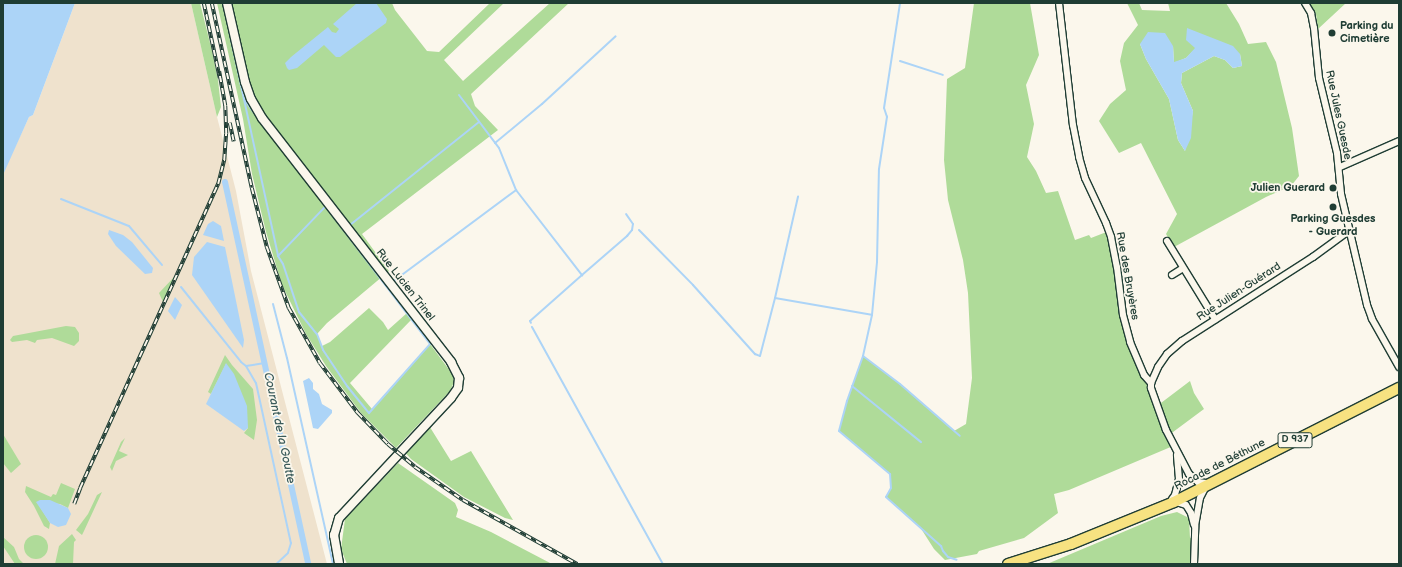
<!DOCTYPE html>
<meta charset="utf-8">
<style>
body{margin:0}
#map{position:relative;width:1402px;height:567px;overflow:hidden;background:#fbf7ec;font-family:"Balsamiq Sans",sans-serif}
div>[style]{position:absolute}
.built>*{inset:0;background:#efe2cd}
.green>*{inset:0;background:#afdb99}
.round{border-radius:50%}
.water>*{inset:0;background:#acd4f7}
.stream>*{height:2px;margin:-1px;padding:0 1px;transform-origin:1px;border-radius:1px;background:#acd4f7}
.canal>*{height:6px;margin:-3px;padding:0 3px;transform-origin:3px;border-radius:3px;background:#acd4f7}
.roads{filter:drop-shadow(1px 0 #1f3d34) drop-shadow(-1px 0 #1f3d34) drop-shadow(0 1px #1f3d34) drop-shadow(0 -1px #1f3d34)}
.minor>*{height:6px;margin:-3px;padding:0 3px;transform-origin:3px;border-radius:3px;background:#fbf7ec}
.tertiary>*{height:8px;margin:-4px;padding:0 4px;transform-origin:4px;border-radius:4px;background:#fbf7ec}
.primary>*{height:10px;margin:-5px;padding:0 5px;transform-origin:5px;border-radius:5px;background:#f7e281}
.rail>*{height:3.5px;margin-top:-1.75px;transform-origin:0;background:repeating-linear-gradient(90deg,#fbf7ec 0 6px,#1f3d34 0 12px);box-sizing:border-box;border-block:1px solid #1f3d34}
.dots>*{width:11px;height:11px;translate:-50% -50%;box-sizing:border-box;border:2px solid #fbf7ec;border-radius:50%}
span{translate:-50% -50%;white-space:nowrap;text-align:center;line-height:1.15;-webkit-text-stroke:3.5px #fbf7ec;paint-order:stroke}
.shield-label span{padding:1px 3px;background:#fbf7ec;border:1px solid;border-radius:3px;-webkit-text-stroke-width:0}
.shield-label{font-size:10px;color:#1f3d34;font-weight:700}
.poi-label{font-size:11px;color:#1f3d34;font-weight:700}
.left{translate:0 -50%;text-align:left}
.right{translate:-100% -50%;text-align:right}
.street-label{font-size:11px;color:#1f3d34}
.water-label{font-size:12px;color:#3b5b5b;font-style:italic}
.frame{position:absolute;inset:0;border:4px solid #1f3d34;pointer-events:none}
</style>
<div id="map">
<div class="built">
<i style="clip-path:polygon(75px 3px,191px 3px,217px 117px,236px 191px,251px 271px,327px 564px,3px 564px,3px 173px,29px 117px,33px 115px)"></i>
</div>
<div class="green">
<i style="clip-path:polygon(191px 3px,200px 3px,212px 51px,218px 80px,221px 107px,217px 117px)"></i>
<i style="clip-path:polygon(217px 3px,392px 3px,395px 10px,427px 51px,439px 52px,490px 3px,504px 3px,444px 60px,463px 81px,550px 3px,569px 3px,471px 94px,475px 106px,498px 130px,362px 234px,389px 271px,327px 323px,317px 334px,322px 346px,330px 342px,369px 308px,383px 322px,388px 330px,407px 313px,412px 319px,350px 383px,372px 409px,430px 344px,453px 375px,454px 382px,450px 391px,396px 448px,361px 413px,326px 366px,306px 334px,282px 285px,266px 232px,252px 174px,243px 119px)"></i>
<i style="clip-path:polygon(974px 3px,1030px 3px,1039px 55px,1026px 85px,1034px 124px,1027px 157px,1036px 171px,1046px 193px,1058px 191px,1075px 240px,1089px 235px,1091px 238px,1109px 231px,1130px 342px,1151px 383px,1157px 406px,1190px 381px,1194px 393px,1204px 409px,1169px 435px,1173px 446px,1069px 490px,1054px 494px,1058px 513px,1024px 538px,979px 551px,977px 554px,945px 560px,934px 549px,920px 527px,886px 497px,891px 488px,890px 474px,839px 431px,847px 401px,863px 356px,900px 384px,954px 431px,966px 424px,972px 378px,968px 293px,963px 260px,948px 200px,944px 160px,947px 79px,965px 68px)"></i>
<i style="clip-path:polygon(evenodd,1127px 3px,1139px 3px,1142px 10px,1170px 11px,1168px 3px,1226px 3px,1239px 24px,1248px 44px,1266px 42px,1276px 62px,1292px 128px,1299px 176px,1291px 186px,1266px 197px,1174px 247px,1166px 234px,1177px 214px,1141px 143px,1119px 153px,1099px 121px,1110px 104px,1126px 90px,1120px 61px,1124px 43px,1138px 25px,1127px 3px,1140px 44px,1173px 46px,1174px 63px,1186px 58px,1196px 48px,1240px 54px,1242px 66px,1233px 68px,1225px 60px,1214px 56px,1182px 73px,1181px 83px,1193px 111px,1185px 151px,1178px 140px,1169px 99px,1146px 59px,1140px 44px)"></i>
<i style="clip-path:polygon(1308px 3px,1346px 3px,1318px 29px,1316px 14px)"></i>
<i style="clip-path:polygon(175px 276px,163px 302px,159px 293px)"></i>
<i style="clip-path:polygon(66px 326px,75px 327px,79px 333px,79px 341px,74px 346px,52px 338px,37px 340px,35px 343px,27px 340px,12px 342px,10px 340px,13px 336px)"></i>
<i style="clip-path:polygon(225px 355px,232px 365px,253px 389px,257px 420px,254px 440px,244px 433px,248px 428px,226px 364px,211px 394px,208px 392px)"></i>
<i style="clip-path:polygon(428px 424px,451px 461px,471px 451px,513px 520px,505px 518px,464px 497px,411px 459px,402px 449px)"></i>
<i style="clip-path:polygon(3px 434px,21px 464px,11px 473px,3px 463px)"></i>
<i style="clip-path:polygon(125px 438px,119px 451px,128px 455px,116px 461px,112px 471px,110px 467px,121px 442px)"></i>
<i style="clip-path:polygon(398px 463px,455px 503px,458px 510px,456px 517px,491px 532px,552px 564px,347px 564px,341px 549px,345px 519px)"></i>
<i style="clip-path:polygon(61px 483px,75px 489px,68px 508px,60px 504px,37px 502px,50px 523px,49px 529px,44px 526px,34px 506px,25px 492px,26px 486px,51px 497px,53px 494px,56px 495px)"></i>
<i style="clip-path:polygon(102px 492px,84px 531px,82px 535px,76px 530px,88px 514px,97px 495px)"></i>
<i style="clip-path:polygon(1177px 512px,1189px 518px,1190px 538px,1194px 539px,1194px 564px,1047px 564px,1161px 516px)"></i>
<i style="clip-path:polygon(72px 534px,76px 540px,74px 542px,73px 564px,55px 564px,59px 546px)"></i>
<i class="round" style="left:24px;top:535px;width:24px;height:24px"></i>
<i style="clip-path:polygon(3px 537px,14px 547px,19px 559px,24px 564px,15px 564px,3px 546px)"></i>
</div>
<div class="water">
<i style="clip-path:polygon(3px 3px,75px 3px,33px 115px,29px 117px,3px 175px)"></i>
<i style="clip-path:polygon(357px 3px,376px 3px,387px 19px,386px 23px,340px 57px,336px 57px,324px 45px,297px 68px,289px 70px,287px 68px,285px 63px,291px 57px,328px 27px,332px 32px,336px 33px,339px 29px,333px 24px)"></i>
<i style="clip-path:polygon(1187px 28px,1233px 46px,1240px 54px,1242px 66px,1233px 68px,1225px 60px,1214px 56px,1182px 73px,1181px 83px,1193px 111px,1191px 138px,1185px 151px,1178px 140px,1169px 99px,1146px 59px,1140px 44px,1148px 32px,1165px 33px,1173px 46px,1174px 62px,1186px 58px,1195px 48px,1186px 40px)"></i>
<i style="clip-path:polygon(213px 221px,221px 226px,224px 241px,203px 235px,208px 224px)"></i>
<i style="clip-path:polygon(109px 230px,123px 235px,132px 242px,153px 268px,152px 273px,145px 274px,116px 246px,108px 234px)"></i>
<i style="clip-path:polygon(207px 242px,225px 247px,244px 340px,243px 348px,192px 275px,194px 257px)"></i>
<i style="clip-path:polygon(175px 297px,182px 305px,175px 320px,168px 311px)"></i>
<i style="clip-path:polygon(226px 363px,234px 374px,247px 406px,248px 428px,244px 431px,206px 404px)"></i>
<i style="clip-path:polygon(309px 378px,313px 383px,313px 389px,319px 394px,322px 404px,332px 410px,332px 413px,318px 429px,313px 428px,303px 381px)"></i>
<i style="clip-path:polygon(40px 500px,50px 500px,68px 508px,71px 514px,66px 525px,58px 527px,50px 523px,36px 502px)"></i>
</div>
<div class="stream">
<i style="left:223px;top:3px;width:259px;rotate:77.7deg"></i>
<i style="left:278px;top:256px;width:9px;rotate:58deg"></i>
<i style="left:283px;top:264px;width:51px;rotate:71.6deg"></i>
<i style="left:299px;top:312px;width:28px;rotate:51deg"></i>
<i style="left:317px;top:334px;width:17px;rotate:69deg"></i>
<i style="left:323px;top:350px;width:43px;rotate:56.3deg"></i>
<i style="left:347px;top:386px;width:35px;rotate:51deg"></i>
<i style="left:369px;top:413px;width:92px;rotate:-48.5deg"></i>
<i style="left:430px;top:344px;width:182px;rotate:-127.2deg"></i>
<i style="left:900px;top:61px;width:45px;rotate:18deg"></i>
<i style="left:459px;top:95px;width:66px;rotate:53deg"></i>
<i style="left:499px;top:148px;width:45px;rotate:68deg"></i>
<i style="left:516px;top:190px;width:108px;rotate:52.2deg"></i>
<i style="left:582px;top:275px;width:69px;rotate:138.5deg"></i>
<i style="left:530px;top:321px;width:2px;rotate:63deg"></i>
<i style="left:244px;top:99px;width:19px;rotate:54deg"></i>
<i style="left:495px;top:143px;width:61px;rotate:-39.7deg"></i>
<i style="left:542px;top:104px;width:100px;rotate:-42.6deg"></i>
<i style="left:61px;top:199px;width:73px;rotate:21.7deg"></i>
<i style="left:129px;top:226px;width:51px;rotate:49.8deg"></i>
<i style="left:350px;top:225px;width:165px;rotate:-38.6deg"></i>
<i style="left:639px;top:230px;width:77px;rotate:45.5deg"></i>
<i style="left:693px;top:285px;width:93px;rotate:48.1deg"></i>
<i style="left:755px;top:354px;width:5px;rotate:22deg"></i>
<i style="left:760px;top:356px;width:60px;rotate:-75.5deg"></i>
<i style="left:775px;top:298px;width:98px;rotate:9.9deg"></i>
<i style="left:872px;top:315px;width:42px;rotate:102.4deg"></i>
<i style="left:863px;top:356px;width:48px;rotate:109.6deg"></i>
<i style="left:847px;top:401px;width:31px;rotate:105deg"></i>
<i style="left:839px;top:431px;width:67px;rotate:40.1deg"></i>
<i style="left:890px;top:474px;width:14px;rotate:86deg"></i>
<i style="left:891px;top:488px;width:10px;rotate:119deg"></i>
<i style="left:886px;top:497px;width:74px;rotate:41.7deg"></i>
<i style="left:941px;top:546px;width:5px;rotate:68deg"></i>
<i style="left:943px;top:551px;width:8px;rotate:50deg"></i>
<i style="left:948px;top:557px;width:9px;rotate:18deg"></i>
<i style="left:278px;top:256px;width:68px;rotate:-46.2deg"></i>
<i style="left:582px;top:275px;width:60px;rotate:-40.9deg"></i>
<i style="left:627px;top:236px;width:8px;rotate:-50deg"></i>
<i style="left:632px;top:230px;width:6px;rotate:-81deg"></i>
<i style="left:633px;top:224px;width:12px;rotate:-125deg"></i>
<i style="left:395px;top:280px;width:151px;rotate:-36.6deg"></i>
<i style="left:181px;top:287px;width:96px;rotate:51.3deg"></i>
<i style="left:241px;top:362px;width:6px;rotate:39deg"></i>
<i style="left:246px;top:366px;width:19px;rotate:-9deg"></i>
<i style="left:775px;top:298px;width:104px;rotate:-77.2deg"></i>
<i style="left:273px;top:304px;width:56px;rotate:75.5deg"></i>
<i style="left:287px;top:358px;width:211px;rotate:77.4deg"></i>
<i style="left:872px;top:315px;width:53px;rotate:-84.6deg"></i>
<i style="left:877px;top:262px;width:93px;rotate:-88.8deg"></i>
<i style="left:879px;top:169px;width:53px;rotate:-81.3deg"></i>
<i style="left:887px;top:117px;width:9px;rotate:-108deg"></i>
<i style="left:884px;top:108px;width:106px;rotate:-81.3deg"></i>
<i style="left:532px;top:327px;width:271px;rotate:61.1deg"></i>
<i style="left:863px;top:356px;width:46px;rotate:37.1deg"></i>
<i style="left:900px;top:384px;width:79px;rotate:40.9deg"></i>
<i style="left:246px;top:366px;width:20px;rotate:60deg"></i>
<i style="left:256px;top:383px;width:164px;rotate:77.7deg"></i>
<i style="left:291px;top:543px;width:10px;rotate:107deg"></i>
<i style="left:288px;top:553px;width:16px;rotate:137deg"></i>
<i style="left:852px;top:386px;width:89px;rotate:39.1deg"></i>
</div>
<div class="canal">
<i style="left:225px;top:182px;width:391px;rotate:77.7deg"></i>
</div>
<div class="roads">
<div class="minor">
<i style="left:1059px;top:3px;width:123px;rotate:83.5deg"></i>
<i style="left:1073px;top:125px;width:33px;rotate:79deg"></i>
<i style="left:1079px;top:157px;width:22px;rotate:74deg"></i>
<i style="left:1085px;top:178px;width:50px;rotate:65deg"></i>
<i style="left:1106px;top:223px;width:15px;rotate:70deg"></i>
<i style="left:1111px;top:237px;width:31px;rotate:79deg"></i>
<i style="left:1117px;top:267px;width:48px;rotate:82.9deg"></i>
<i style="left:1123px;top:315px;width:28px;rotate:75deg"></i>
<i style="left:1130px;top:342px;width:36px;rotate:67deg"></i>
<i style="left:1144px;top:375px;width:11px;rotate:49deg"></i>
<i style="left:1305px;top:3px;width:12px;rotate:59deg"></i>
<i style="left:1311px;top:13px;width:15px;rotate:79deg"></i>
<i style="left:1314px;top:28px;width:50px;rotate:84.3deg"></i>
<i style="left:1319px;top:78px;width:77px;rotate:76.5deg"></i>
<i style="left:1337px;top:153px;width:41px;rotate:84.4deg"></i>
<i style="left:1341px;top:194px;width:114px;rotate:76.8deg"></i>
<i style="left:1367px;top:305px;width:15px;rotate:70deg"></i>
<i style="left:1372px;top:319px;width:55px;rotate:60.6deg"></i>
<i style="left:1340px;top:167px;width:64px;rotate:-23.8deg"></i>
<i style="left:1167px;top:241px;width:92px;rotate:58.4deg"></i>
<i style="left:1172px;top:275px;width:13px;rotate:-32deg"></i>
<i style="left:1206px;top:483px;width:8px;rotate:-173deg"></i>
<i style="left:1198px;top:482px;width:12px;rotate:-138deg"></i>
<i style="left:1189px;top:474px;width:50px;rotate:-117.6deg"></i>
<i style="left:1166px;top:430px;width:45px;rotate:-109.7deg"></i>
<i style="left:1151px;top:388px;width:5px;rotate:-90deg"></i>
<i style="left:1151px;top:383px;width:17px;rotate:-66deg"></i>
<i style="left:1158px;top:367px;width:16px;rotate:-55deg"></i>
<i style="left:1167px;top:354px;width:20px;rotate:-41deg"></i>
<i style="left:1182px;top:341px;width:156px;rotate:-32.7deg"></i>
<i style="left:1313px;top:257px;width:46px;rotate:-36.1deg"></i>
<i style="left:1172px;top:499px;width:5px;rotate:-53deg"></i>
<i style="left:1175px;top:495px;width:16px;rotate:-76deg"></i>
<i style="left:1179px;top:479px;width:24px;rotate:-95deg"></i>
<i style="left:1176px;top:502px;width:10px;rotate:17deg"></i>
<i style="left:1186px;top:505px;width:9px;rotate:58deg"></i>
<i style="left:1191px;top:513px;width:12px;rotate:76deg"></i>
<i style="left:1194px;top:564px;width:38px;rotate:-88deg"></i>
<i style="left:1195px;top:526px;width:28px;rotate:-80deg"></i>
<i style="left:1200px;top:498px;width:11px;rotate:-63deg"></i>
</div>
<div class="tertiary">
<i style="left:227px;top:3px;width:81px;rotate:77.2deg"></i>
<i style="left:245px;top:82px;width:18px;rotate:71deg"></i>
<i style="left:251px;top:99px;width:22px;rotate:60deg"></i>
<i style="left:262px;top:118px;width:309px;rotate:52.2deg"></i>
<i style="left:451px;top:362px;width:18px;rotate:63deg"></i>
<i style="left:459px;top:378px;width:10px;rotate:96deg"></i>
<i style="left:458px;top:388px;width:12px;rotate:125deg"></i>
<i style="left:451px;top:398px;width:164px;rotate:133deg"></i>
<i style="left:339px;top:518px;width:18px;rotate:106deg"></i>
<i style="left:334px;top:535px;width:29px;rotate:80deg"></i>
</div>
<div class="primary">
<i style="left:1008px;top:564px;width:66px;rotate:-17.6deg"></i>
<i style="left:1071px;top:544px;width:111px;rotate:-22.2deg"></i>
<i style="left:1174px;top:502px;width:252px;rotate:-26.9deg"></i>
</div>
</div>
<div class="rail">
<i style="left:204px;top:3px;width:77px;rotate:78deg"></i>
<i style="left:212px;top:3px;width:189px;rotate:77.8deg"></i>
<i style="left:252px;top:188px;width:61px;rotate:75.7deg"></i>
<i style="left:267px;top:247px;width:65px;rotate:70.2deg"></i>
<i style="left:289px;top:308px;width:63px;rotate:60.6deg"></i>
<i style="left:320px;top:363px;width:63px;rotate:52.8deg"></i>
<i style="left:358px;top:413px;width:43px;rotate:45.9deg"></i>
<i style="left:388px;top:444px;width:35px;rotate:40deg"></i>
<i style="left:415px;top:467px;width:58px;rotate:34.5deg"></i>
<i style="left:463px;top:500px;width:131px;rotate:29.3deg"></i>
<i style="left:230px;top:123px;width:19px;rotate:78deg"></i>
<i style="left:74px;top:504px;width:17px;rotate:-69deg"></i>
<i style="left:80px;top:488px;width:334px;rotate:-65.6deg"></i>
<i style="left:218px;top:184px;width:25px;rotate:-76deg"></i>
<i style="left:224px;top:160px;width:26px;rotate:-86deg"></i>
<i style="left:226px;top:134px;width:28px;rotate:-92deg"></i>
<i style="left:225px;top:106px;width:35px;rotate:-100deg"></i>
</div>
<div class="dots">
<i style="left:1332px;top:33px;background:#1f3d34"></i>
<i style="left:1333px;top:188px;background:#1f3d34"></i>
<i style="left:1333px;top:207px;background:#1f3d34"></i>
</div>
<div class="shield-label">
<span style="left:1295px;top:440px">D 937</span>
</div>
<div class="poi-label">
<span class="left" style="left:1340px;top:33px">Parking du<br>Cimetière</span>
<span class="right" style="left:1325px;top:188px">Julien Guerard</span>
<span style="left:1333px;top:226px">Parking Guesdes<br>- Guerard</span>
</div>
<div class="street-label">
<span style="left:1338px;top:115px;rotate:78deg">Rue Jules Guesde</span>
<span style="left:1127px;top:276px;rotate:80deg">Rue des Bruyères</span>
<span style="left:405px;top:285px;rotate:52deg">Rue Lucien Trinel</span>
<span style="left:1239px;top:292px;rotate:-33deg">Rue Julien-Guérard</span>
<span style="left:1220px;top:465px;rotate:-27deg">Rocade de Béthune</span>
</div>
<div class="water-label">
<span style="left:279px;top:428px;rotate:78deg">Courant de la Goutte</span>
</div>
<div class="frame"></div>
</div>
